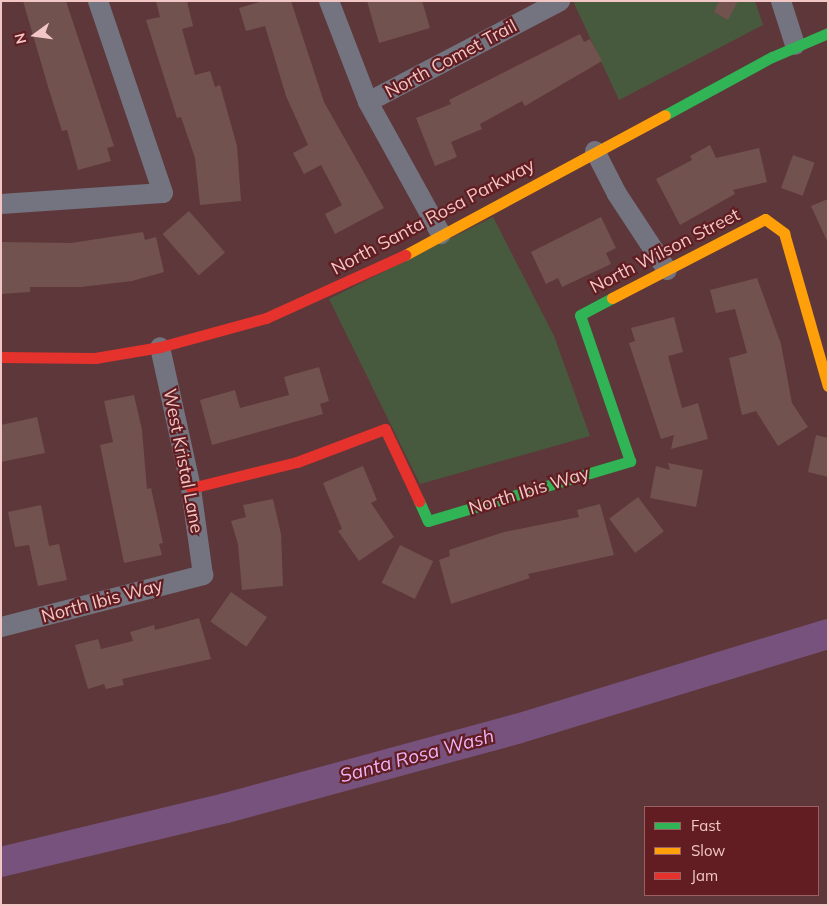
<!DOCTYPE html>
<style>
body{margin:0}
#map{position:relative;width:829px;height:906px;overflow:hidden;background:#5e373a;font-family:Mulish,sans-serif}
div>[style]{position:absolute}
.green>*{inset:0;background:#485a3e}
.river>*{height:30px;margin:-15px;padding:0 15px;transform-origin:15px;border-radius:15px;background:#77527c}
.building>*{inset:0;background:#71524e;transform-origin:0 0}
.street>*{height:20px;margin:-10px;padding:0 10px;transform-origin:10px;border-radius:10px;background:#737480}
.fast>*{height:11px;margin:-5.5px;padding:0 5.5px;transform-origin:5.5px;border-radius:5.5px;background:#30b455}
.slow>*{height:11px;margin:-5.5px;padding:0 5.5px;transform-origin:5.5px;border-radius:5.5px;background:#ff9f0a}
.jam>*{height:11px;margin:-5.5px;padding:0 5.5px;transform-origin:5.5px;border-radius:5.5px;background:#e5322d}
span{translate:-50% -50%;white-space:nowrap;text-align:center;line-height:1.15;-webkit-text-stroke:4.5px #611d21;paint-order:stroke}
.street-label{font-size:18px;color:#f1c6c4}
.water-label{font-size:19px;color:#ecb3f8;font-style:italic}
.frame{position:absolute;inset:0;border:2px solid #f1c6c4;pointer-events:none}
.legend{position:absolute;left:644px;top:806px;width:175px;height:90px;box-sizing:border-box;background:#611d21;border:1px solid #9b6162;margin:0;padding:6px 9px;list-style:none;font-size:15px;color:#f1c6c4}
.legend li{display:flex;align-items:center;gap:10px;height:25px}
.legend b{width:25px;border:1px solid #9b6162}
.north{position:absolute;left:10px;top:10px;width:50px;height:50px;-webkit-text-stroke:4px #611d21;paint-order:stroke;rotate:256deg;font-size:14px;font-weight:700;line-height:20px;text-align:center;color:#f1c6c4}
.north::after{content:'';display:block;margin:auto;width:18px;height:22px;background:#f1c6c4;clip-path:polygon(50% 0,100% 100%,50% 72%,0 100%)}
</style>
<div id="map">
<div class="green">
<i style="clip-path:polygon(573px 1px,755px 1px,763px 25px,619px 100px)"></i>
<i style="clip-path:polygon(493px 217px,554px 336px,590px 436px,420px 484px,329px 299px)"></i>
</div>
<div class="river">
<i style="left:1px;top:862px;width:231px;rotate:-13.5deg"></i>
<i style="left:226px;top:808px;width:302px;rotate:-15.2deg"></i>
<i style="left:517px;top:729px;width:325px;rotate:-17deg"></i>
</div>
<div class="building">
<i style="clip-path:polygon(23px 1px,66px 1px,114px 146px,107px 148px,111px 161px,78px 170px,67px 130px,62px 131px,49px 90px)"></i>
<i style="clip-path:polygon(156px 1px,187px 1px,193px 26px,182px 29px,195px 75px,210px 71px,215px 87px,220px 85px,237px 146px,241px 201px,200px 205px,195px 158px,181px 117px,177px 118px,146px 20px,160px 17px)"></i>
<i style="clip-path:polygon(263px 1px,291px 1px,324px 102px,384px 208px,335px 234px,325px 214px,342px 205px,321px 165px,304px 174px,293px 153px,308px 145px,286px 96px,265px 26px,246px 31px,239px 8px)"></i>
<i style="clip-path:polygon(367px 1px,422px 1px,430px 28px,379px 43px)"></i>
<i style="clip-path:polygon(719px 1px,738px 1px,728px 20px,714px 12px)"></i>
<i style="clip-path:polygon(580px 34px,584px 42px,590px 39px,602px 61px,525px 106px,522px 101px,480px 124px,482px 129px,451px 142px,457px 157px,435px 166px,416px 118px,451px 104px,449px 100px)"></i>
<i style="clip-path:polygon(710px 145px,716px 158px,759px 148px,767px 182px,733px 190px,735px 194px,680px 225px,656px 179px,692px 160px,690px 156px)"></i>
<i style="left:793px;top:155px;width:23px;height:35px;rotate:20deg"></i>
<i style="clip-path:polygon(828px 199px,828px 243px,811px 206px)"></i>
<i style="left:189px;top:211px;width:55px;height:35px;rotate:49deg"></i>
<i style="clip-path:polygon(601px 217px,616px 248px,606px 253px,611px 264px,562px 287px,558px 278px,546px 284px,531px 252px)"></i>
<i style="clip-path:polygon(143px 232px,145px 240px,156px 237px,164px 272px,132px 281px,81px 287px,30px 287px,30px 292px,1px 294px,1px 242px,71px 243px)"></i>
<i style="clip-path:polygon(757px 278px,781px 344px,792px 403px,808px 427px,778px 446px,756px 411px,742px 415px,729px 358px,747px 353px,735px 309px,716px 313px,710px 290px)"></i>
<i style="clip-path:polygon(674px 317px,683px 352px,668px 356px,682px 408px,698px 403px,708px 439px,671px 449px,674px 435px,661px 439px,629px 343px,635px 341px,631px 328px)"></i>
<i style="clip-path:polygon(319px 367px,329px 401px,320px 404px,323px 414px,212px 445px,200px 400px,235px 390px,240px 408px,289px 395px,284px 377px)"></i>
<i style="clip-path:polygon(134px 395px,142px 430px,147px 489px,151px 488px,163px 543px,159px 544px,162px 555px,124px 563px,100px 445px,113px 442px,104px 401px)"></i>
<i style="clip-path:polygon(37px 417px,45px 453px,1px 462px,1px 425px)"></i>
<i style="clip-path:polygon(816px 435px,828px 438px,828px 477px,808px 472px)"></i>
<i style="clip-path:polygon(668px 463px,703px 470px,696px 507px,650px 498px,656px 466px,670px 470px)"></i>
<i style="clip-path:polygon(363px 466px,377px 500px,371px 503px,394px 537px,359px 561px,338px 531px,342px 529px,323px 483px)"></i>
<i style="left:638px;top:497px;width:43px;height:36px;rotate:53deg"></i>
<i style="clip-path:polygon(273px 499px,281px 534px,283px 586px,242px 590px,238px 544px,231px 521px,246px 517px,243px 505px)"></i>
<i style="clip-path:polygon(600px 504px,614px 555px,528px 574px,530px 578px,451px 604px,439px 560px,450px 556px,449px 550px,504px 532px,579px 517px,577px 510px)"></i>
<i style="clip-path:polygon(41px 505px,49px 546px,59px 544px,67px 580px,38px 586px,29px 545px,15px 547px,8px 512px)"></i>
<i style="left:400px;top:545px;width:37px;height:42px;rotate:26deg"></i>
<i style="left:231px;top:592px;width:44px;height:36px;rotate:35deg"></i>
<i style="clip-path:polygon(199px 618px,211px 659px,122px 679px,124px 685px,106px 689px,104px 684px,88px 689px,75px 645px,98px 639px,101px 649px,133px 641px,130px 632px,154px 625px,155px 630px)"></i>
</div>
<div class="street">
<i style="left:329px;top:1px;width:108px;rotate:68.9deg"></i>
<i style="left:368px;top:102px;width:151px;rotate:61.1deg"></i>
<i style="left:781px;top:1px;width:46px;rotate:72.3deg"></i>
<i style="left:368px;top:102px;width:217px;rotate:-27.7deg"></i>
<i style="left:595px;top:151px;width:48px;rotate:62.9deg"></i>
<i style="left:617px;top:194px;width:91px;rotate:56.7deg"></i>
<i style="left:1px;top:204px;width:162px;rotate:-3.9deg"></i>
<i style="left:163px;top:193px;width:203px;rotate:-108.7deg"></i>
<i style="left:1px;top:627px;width:209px;rotate:-14.4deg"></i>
<i style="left:203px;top:575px;width:88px;rotate:-97.9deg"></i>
<i style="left:191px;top:488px;width:144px;rotate:-102.4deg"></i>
</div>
<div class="fast">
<i style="left:665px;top:115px;width:122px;rotate:-28.5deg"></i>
<i style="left:772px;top:57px;width:61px;rotate:-23.2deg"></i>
<i style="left:419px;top:501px;width:22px;rotate:66deg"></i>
<i style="left:428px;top:521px;width:211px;rotate:-16.5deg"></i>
<i style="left:630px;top:461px;width:154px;rotate:-108.9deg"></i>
<i style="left:580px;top:315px;width:36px;rotate:-28deg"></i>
</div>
<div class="slow">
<i style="left:405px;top:255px;width:295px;rotate:-28.3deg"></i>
<i style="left:612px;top:298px;width:172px;rotate:-27.3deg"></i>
<i style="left:765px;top:219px;width:24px;rotate:36deg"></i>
<i style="left:784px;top:233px;width:159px;rotate:74deg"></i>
</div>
<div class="jam">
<i style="left:1px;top:357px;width:94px;rotate:0.6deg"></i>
<i style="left:95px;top:358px;width:66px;rotate:-9.6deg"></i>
<i style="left:160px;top:347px;width:110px;rotate:-15.3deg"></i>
<i style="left:266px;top:318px;width:153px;rotate:-24.4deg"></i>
<i style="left:191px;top:488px;width:109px;rotate:-13.8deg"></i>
<i style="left:297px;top:462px;width:94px;rotate:-20.6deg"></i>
<i style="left:385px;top:429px;width:80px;rotate:64.7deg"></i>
</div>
<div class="street-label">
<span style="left:451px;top:59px;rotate:-28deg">North Comet Trail</span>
<span style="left:433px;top:217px;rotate:-28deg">North Santa Rosa Parkway</span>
<span style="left:665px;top:251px;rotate:-27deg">North Wilson Street</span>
<span style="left:183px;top:461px;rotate:79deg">West Kristal Lane</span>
<span style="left:529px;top:491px;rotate:-17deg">North Ibis Way</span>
<span style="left:102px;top:601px;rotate:-15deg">North Ibis Way</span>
</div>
<div class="water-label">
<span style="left:417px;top:756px;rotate:-15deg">Santa Rosa Wash</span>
</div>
<div class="frame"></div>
<ul class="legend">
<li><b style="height:6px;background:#30b455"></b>Fast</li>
<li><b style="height:6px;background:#ff9f0a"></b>Slow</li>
<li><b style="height:6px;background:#e5322d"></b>Jam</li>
</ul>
<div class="north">N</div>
</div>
